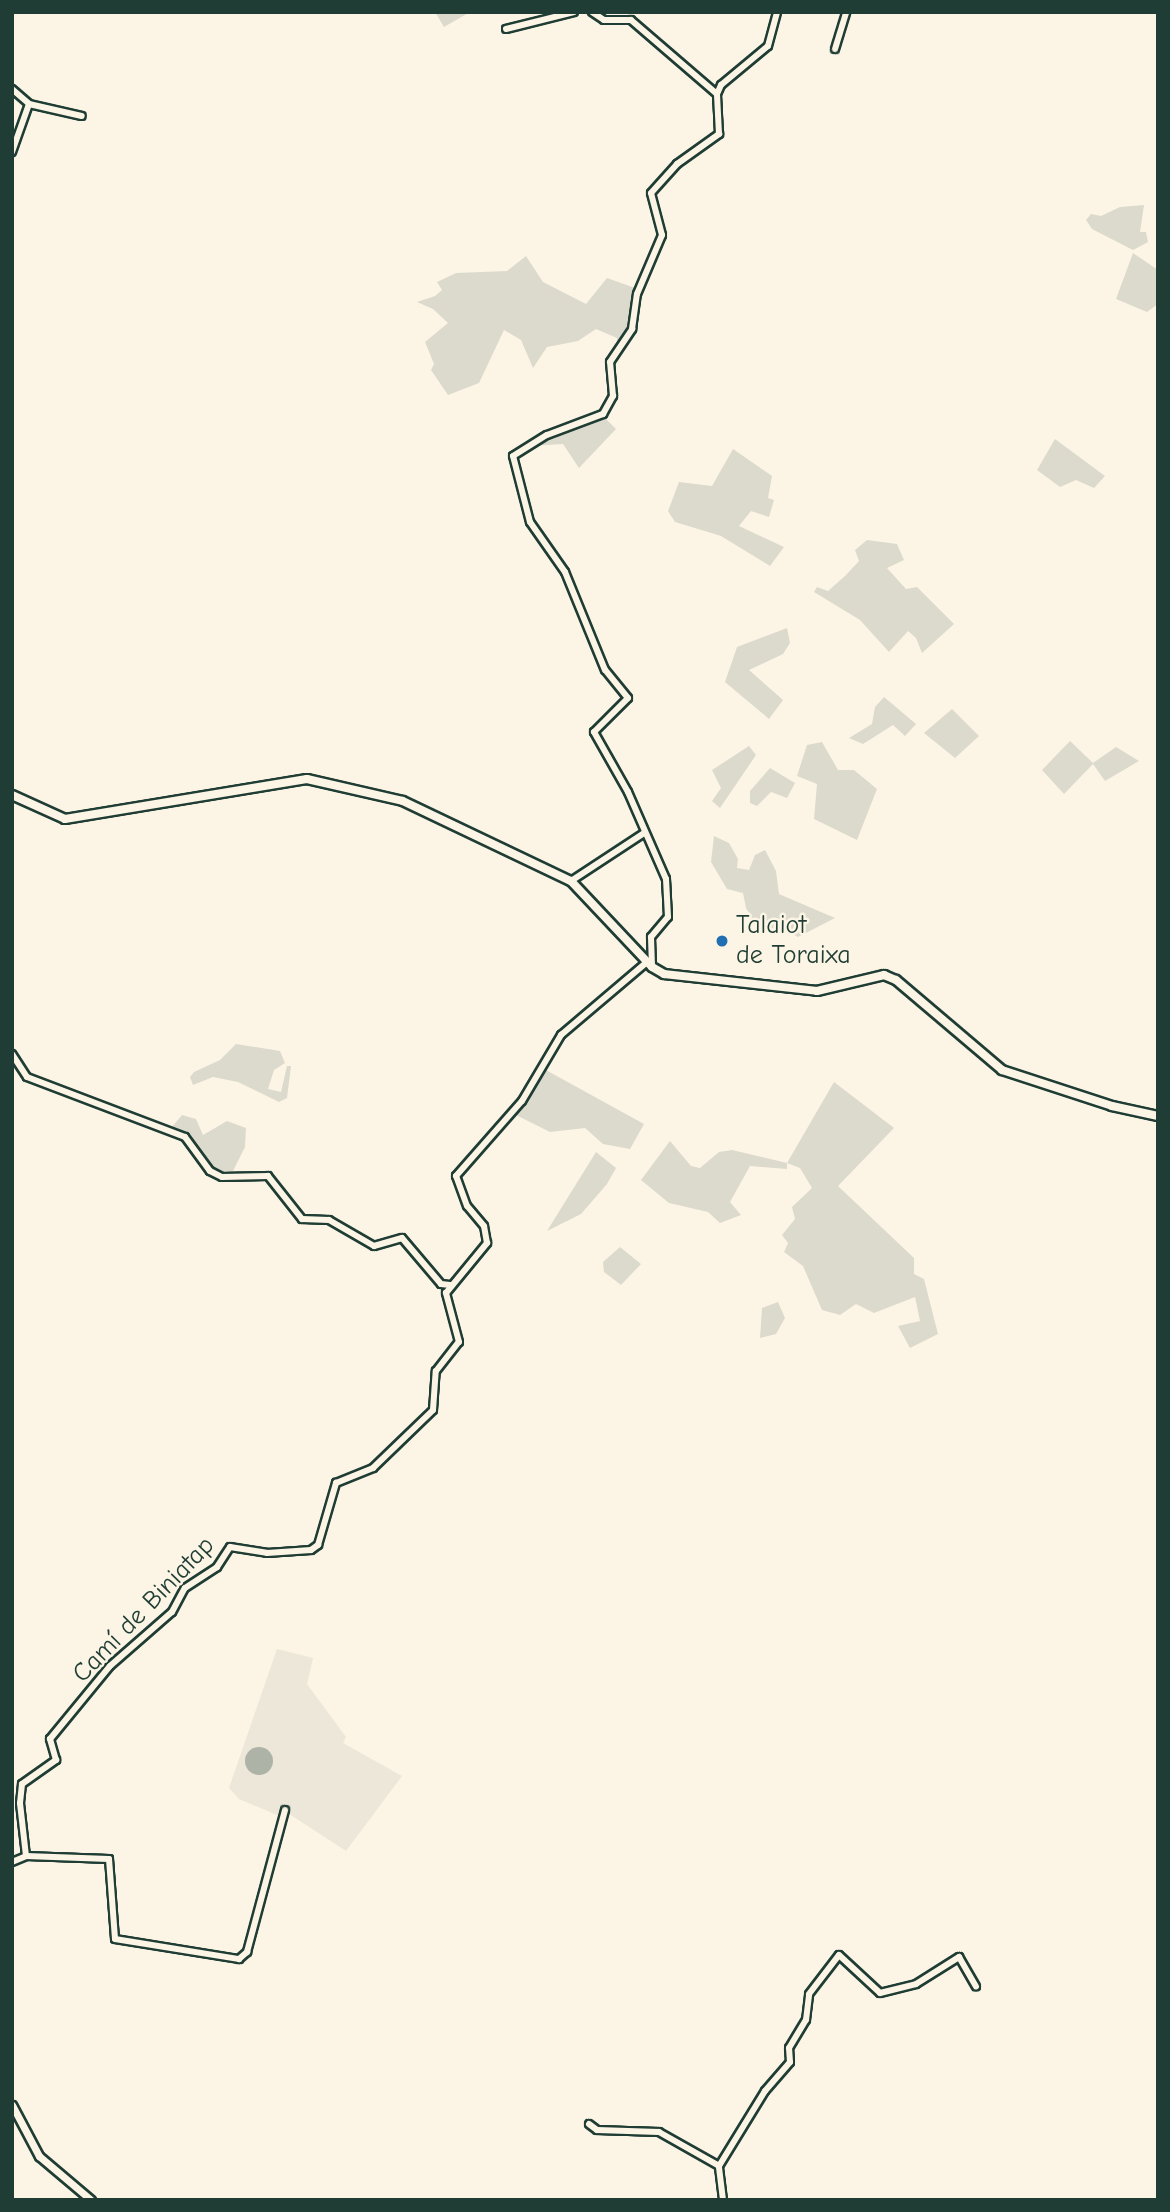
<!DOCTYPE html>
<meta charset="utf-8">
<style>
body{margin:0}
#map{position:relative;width:1170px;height:2212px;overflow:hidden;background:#fcf5e5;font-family:"Comic Neue",sans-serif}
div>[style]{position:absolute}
.built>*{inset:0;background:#ece7d8}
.green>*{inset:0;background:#dcdacc}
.water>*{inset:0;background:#aeb3a7}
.round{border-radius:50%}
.roads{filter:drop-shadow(2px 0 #1f3d34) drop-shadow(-2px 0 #1f3d34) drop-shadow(0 2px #1f3d34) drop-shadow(0 -2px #1f3d34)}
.minor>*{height:6px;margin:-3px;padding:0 3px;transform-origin:3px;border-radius:3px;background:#fcf5e5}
.tertiary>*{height:7px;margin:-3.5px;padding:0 3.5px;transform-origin:3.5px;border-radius:3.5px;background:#fcf5e5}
.secondary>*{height:8px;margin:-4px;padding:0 4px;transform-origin:4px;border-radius:4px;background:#fcf5e5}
.dots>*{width:19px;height:19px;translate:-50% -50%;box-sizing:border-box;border:4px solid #fcf5e5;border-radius:50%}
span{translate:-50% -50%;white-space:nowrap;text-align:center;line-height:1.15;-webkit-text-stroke:5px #fcf5e5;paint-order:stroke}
.poi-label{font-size:26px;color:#1f3d34}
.left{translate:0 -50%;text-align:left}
.street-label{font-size:26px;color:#1f3d34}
.frame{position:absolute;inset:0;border:14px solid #1f3d34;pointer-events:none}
</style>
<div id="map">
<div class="built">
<i style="clip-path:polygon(277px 1649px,313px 1658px,307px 1684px,346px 1737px,343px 1743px,402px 1776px,346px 1851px,280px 1808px,277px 1815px,239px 1799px,229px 1788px)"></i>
</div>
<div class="green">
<i style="clip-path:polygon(435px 12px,470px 12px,444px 27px)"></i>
<i style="clip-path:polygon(1144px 205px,1140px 232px,1146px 232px,1148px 242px,1133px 250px,1092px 229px,1086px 220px,1091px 214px,1101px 216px,1120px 207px)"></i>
<i style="clip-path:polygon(1133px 253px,1158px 270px,1158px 304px,1147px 312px,1116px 299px)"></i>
<i style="clip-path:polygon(526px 256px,543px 282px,586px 304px,607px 278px,635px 288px,628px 333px,617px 349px,617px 338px,596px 329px,578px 341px,547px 347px,533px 368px,521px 340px,504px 330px,479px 383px,448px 395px,431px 370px,434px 364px,425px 342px,448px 323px,433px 309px,417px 302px,435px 296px,442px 290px,437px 282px,456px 273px,507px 271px)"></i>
<i style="clip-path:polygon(603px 416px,616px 429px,579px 468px,563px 444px,530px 446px)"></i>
<i style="clip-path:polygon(1055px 439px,1105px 476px,1094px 488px,1076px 480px,1060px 487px,1037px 470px)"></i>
<i style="clip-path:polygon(733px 449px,772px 476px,768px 498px,774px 500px,769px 517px,751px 511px,739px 526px,784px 547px,770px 566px,721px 536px,675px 522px,668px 511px,679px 482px,712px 486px)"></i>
<i style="clip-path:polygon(867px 540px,897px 544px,904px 560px,887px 568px,906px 589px,917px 587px,954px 624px,922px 653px,916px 638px,908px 631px,889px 652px,860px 620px,814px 592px,817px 587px,828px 591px,845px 576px,859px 561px,855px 550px)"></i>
<i style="clip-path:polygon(787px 628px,790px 643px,783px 654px,749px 670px,783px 700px,769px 719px,725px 682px,737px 647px)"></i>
<i style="clip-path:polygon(884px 697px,916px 724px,905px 736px,893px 725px,863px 744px,849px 738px,872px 724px,875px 707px)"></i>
<i style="clip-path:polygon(952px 709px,979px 736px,955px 758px,924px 733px)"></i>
<i style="clip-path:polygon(1070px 741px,1093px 763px,1116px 747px,1139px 761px,1105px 781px,1093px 764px,1064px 794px,1042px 770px)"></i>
<i style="clip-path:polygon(822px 742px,838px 770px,854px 770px,877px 789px,857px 840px,814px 819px,817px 784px,797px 776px,807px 745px)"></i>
<i style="clip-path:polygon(749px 746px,756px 755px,720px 808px,712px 801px,721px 788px,712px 770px)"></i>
<i style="clip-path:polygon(770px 768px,795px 783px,787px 798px,771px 792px,757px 806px,750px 803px,750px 791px)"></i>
<i style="clip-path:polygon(714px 836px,729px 843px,738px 859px,737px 868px,749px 870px,755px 855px,765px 850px,776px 871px,779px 894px,835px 918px,798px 937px,782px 928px,758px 928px,746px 908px,743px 893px,727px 889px,711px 862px)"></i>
<i style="clip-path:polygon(236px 1044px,280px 1051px,285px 1063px,274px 1070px,268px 1089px,281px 1092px,287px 1066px,291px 1066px,287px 1098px,279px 1102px,238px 1082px,213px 1077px,193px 1085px,190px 1077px,194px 1072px,220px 1060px)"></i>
<i style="clip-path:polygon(544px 1069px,644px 1124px,630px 1149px,603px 1144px,585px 1128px,550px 1132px,516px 1115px)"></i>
<i style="clip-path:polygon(834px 1082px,894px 1128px,838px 1186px,914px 1258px,914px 1274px,924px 1279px,938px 1334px,910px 1348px,898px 1326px,920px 1321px,915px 1297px,874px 1313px,856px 1304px,840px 1315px,822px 1310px,803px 1266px,784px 1252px,788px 1243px,782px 1235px,795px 1219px,792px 1207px,812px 1188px,800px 1168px,787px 1163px,787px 1169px,750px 1166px,730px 1202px,741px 1215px,720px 1223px,708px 1212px,669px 1203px,641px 1180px,670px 1141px,691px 1166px,700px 1168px,719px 1152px,732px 1150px,787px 1163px)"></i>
<i style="clip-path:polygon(182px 1115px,196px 1119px,203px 1135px,227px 1121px,246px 1128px,245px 1147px,231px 1175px,211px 1170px,187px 1136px,171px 1128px)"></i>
<i style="clip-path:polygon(596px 1152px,616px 1168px,607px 1184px,581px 1214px,547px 1231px)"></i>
<i style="clip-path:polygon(620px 1247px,641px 1264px,621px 1285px,604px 1272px,603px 1262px)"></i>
<i style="clip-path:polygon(778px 1302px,785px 1318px,776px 1334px,760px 1338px,762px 1308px)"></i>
</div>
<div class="water">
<i class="round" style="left:245px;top:1747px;width:28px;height:28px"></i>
</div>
<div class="roads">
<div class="minor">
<i style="left:592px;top:12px;width:14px;rotate:34deg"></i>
<i style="left:604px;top:20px;width:27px"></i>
<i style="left:631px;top:20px;width:113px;rotate:40.7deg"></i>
<i style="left:506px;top:29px;width:70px;rotate:-14deg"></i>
<i style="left:835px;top:49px;width:39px;rotate:-73deg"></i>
<i style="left:12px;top:89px;width:23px;rotate:41deg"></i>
<i style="left:29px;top:104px;width:51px;rotate:109.5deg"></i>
<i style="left:29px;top:104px;width:54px;rotate:12.8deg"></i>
<i style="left:571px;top:881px;width:87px;rotate:-33.3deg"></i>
<i style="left:652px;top:966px;width:29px;rotate:-92deg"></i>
<i style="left:651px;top:937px;width:26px;rotate:-50deg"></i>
<i style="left:668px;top:917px;width:38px;rotate:-93deg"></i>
<i style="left:666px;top:879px;width:95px;rotate:-113.6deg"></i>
<i style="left:628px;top:792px;width:69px;rotate:-119.5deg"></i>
<i style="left:594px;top:732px;width:48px;rotate:-45deg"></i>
<i style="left:628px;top:698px;width:36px;rotate:-129deg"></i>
<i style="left:605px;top:670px;width:106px;rotate:-112.2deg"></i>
<i style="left:565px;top:572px;width:61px;rotate:-125deg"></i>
<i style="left:530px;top:522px;width:68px;rotate:-104.4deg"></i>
<i style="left:513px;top:456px;width:40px;rotate:-32deg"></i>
<i style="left:547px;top:435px;width:60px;rotate:-20.6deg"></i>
<i style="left:603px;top:414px;width:21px;rotate:-61deg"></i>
<i style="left:613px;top:396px;width:34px;rotate:-95deg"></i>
<i style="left:610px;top:362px;width:40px;rotate:-56deg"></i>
<i style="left:632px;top:329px;width:35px;rotate:-82deg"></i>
<i style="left:637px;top:294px;width:64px;rotate:-67deg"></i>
<i style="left:662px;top:235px;width:43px;rotate:-104.7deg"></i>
<i style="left:651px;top:193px;width:39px;rotate:-48deg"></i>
<i style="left:677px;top:164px;width:52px;rotate:-35.5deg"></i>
<i style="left:719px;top:134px;width:40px;rotate:-92.9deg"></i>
<i style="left:717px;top:94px;width:10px;rotate:-66deg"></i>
<i style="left:721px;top:85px;width:61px;rotate:-39.7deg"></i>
<i style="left:768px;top:46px;width:35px;rotate:-75deg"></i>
<i style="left:12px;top:1054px;width:27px;rotate:57deg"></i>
<i style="left:27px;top:1077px;width:169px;rotate:20.8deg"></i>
<i style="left:185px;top:1137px;width:42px;rotate:53.7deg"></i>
<i style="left:210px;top:1171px;width:13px;rotate:27deg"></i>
<i style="left:222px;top:1177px;width:46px;rotate:-1.2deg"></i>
<i style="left:268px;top:1176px;width:55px;rotate:51.7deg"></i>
<i style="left:302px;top:1219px;width:27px;rotate:2deg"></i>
<i style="left:329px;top:1220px;width:52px;rotate:30deg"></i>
<i style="left:374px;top:1246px;width:29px;rotate:-16deg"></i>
<i style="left:402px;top:1238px;width:60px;rotate:49.7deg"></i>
<i style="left:441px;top:1284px;width:9px;rotate:6deg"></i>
<i style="left:26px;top:1856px;width:53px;rotate:-96.5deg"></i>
<i style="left:20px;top:1803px;width:19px;rotate:-84deg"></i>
<i style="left:22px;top:1784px;width:42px;rotate:-35.2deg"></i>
<i style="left:56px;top:1760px;width:22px;rotate:-106deg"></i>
<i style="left:50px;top:1739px;width:94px;rotate:-50.6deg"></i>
<i style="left:110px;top:1666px;width:82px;rotate:-41.1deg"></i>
<i style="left:172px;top:1612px;width:27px;rotate:-62deg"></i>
<i style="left:185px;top:1588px;width:38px;rotate:-33deg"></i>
<i style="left:217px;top:1567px;width:24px;rotate:-57deg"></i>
<i style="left:230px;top:1547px;width:37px;rotate:9deg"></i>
<i style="left:267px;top:1553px;width:44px;rotate:-3.9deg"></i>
<i style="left:311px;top:1550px;width:9px;rotate:-36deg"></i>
<i style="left:318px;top:1545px;width:65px;rotate:-73.8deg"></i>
<i style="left:336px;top:1483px;width:40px;rotate:-22deg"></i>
<i style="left:373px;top:1468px;width:83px;rotate:-44deg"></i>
<i style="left:433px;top:1410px;width:39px;rotate:-86deg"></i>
<i style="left:436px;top:1371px;width:37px;rotate:-52deg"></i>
<i style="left:459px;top:1342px;width:51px;rotate:-104.9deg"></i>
<i style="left:446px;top:1293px;width:65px;rotate:-50.6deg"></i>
<i style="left:487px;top:1243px;width:17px;rotate:-100deg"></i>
<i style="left:484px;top:1226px;width:26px;rotate:-130deg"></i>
<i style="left:467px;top:1206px;width:32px;rotate:-110deg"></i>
<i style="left:456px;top:1176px;width:100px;rotate:-48.7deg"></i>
<i style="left:522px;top:1101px;width:77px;rotate:-59.4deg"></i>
<i style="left:561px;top:1035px;width:113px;rotate:-40.3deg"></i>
<i style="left:12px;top:1862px;width:15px;rotate:-23deg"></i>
<i style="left:26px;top:1856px;width:83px;rotate:2.1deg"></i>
<i style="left:109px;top:1859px;width:80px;rotate:85.7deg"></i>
<i style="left:115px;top:1939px;width:126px;rotate:9.2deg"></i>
<i style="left:239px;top:1959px;width:11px;rotate:-41deg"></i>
<i style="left:247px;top:1952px;width:147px;rotate:-75deg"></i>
<i style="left:589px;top:2124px;width:10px;rotate:37deg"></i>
<i style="left:597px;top:2130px;width:62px;rotate:1.8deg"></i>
<i style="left:659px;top:2132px;width:69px;rotate:29.5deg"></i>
<i style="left:723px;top:2200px;width:34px;rotate:-97deg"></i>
<i style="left:719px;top:2166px;width:88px;rotate:-58.5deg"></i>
<i style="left:765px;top:2091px;width:38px;rotate:-49deg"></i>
<i style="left:790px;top:2062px;width:14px;rotate:-94deg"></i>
<i style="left:789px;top:2048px;width:33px;rotate:-59deg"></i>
<i style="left:806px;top:2020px;width:26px;rotate:-83deg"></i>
<i style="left:809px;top:1994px;width:49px;rotate:-52.4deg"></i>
<i style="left:839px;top:1955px;width:56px;rotate:42.8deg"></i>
<i style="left:880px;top:1993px;width:37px;rotate:-14deg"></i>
<i style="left:916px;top:1984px;width:51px;rotate:-32.1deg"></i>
<i style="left:959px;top:1957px;width:34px;rotate:60deg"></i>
</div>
<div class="tertiary">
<i style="left:12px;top:2105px;width:58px;rotate:62.1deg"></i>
<i style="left:39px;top:2156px;width:68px;rotate:40.2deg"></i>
</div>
<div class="secondary">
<i style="left:12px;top:795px;width:58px;rotate:24.4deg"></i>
<i style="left:65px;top:819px;width:245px;rotate:-9.4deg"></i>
<i style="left:307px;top:779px;width:98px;rotate:12.9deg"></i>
<i style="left:403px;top:801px;width:186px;rotate:25.5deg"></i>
<i style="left:571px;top:881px;width:118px;rotate:46.7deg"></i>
<i style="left:652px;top:967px;width:14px;rotate:30deg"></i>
<i style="left:664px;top:974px;width:154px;rotate:6.3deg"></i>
<i style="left:817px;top:991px;width:69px;rotate:-13.4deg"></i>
<i style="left:884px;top:975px;width:13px;rotate:23deg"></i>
<i style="left:896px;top:980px;width:139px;rotate:40.3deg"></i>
<i style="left:1002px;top:1070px;width:116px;rotate:18.1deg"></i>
<i style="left:1112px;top:1106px;width:47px;rotate:12.3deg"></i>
</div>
</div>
<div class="dots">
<i style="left:722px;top:941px;background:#1f6fb2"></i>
</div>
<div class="poi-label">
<span class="left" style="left:736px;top:941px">Talaiot<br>de Toraixa</span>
</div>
<div class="street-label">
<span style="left:144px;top:1610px;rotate:-46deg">Camí de Biniatap</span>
</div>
<div class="frame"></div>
</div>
